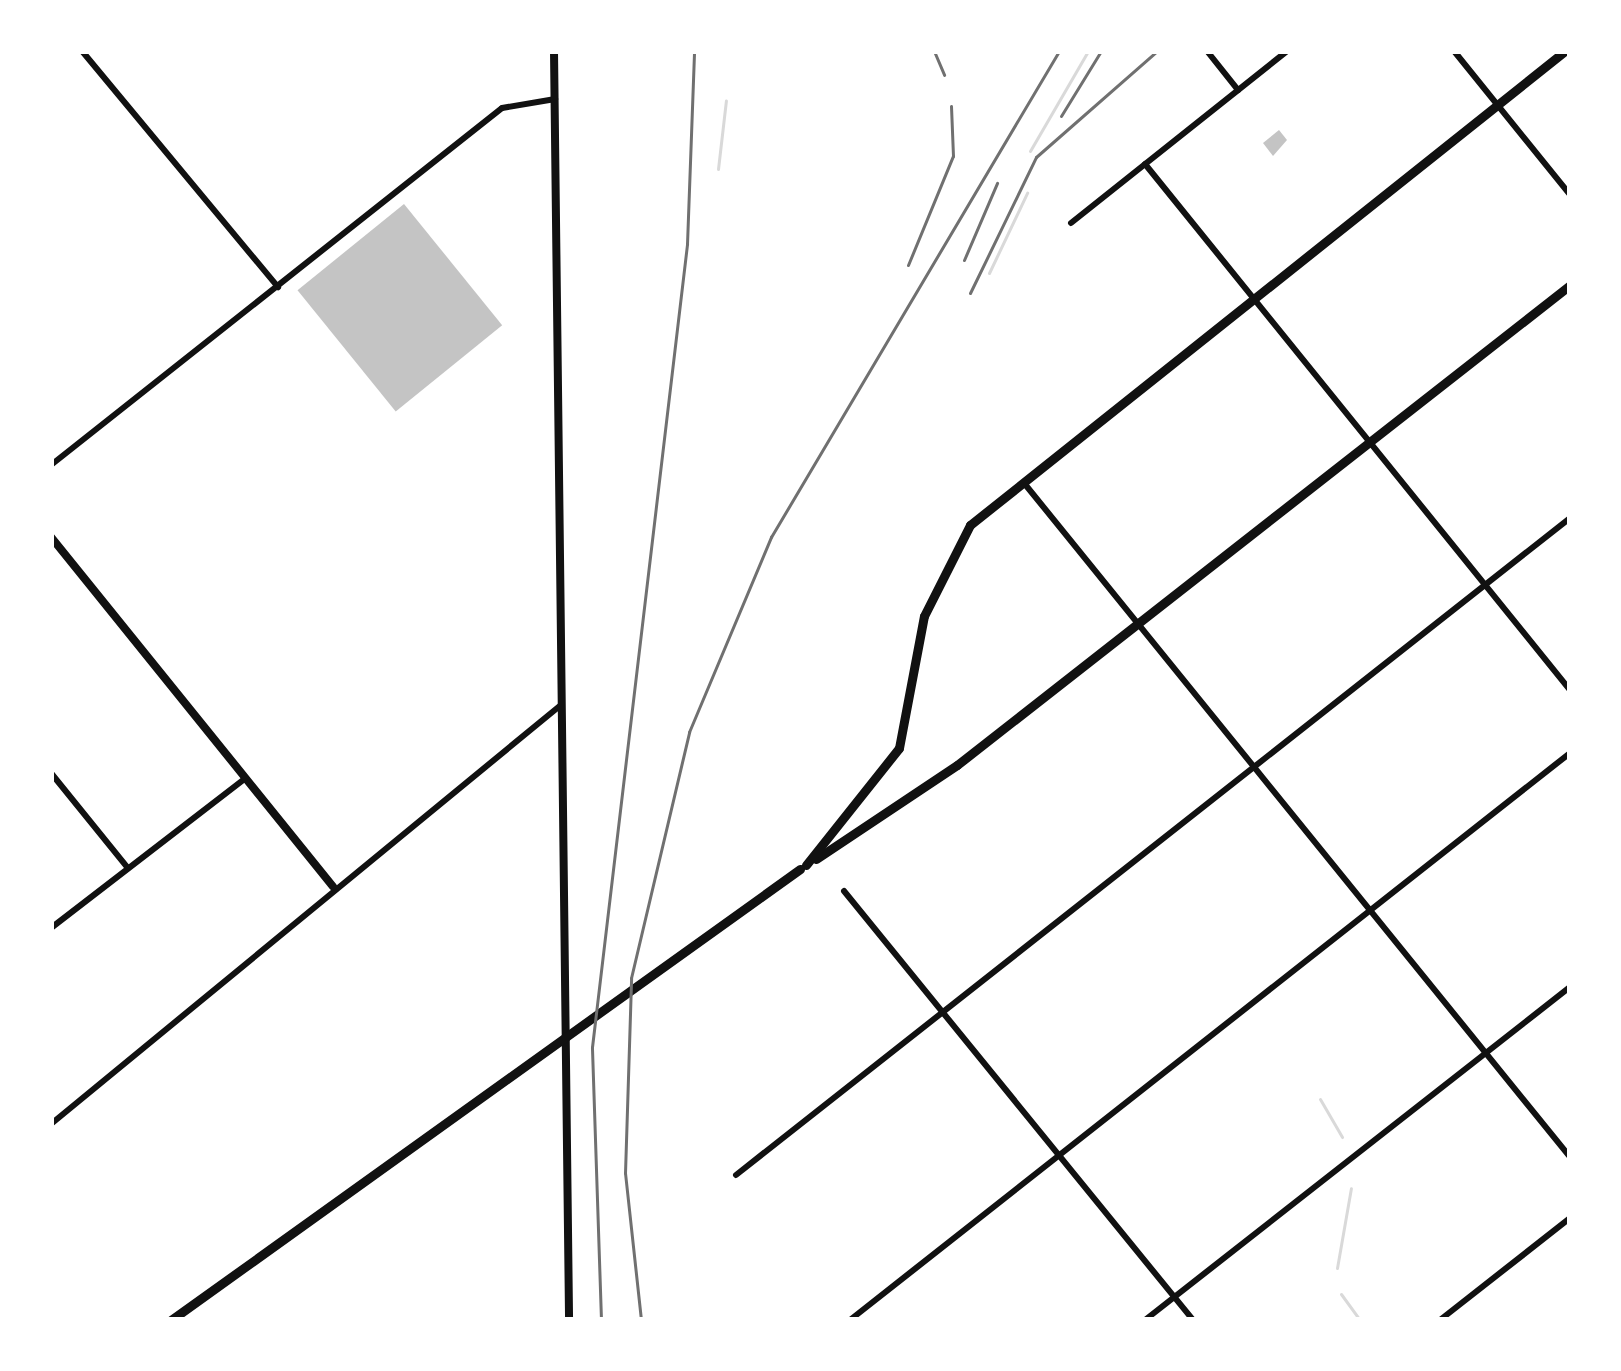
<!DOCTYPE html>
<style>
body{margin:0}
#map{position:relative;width:1621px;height:1371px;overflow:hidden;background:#fff;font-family:"Zilla Slab",serif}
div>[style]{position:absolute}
.stream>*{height:3px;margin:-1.5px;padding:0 1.5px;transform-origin:1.5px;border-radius:1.5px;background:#d9d9d9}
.building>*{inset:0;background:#c4c4c4;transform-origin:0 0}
.minor>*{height:6px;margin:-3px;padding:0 3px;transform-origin:3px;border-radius:3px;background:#111}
.tertiary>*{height:8px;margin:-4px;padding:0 4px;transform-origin:4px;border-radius:4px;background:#111}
.secondary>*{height:9px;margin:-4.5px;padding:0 4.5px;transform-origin:4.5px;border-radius:4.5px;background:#111}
.rail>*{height:3px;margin:-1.5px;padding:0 1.5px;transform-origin:1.5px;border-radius:1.5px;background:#707070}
span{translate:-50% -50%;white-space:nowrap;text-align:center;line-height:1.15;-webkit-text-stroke:12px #fff;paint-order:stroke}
.frame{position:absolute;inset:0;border:54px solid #fff;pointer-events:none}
</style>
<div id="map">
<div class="stream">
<i style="left:1030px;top:151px;width:116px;rotate:-59.9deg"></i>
<i style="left:718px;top:169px;width:69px;rotate:-83.4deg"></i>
<i style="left:989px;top:273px;width:89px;rotate:-64.6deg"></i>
<i style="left:1320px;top:1099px;width:44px;rotate:59.9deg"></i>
<i style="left:1337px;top:1268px;width:81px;rotate:-80.1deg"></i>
<i style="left:1341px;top:1294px;width:32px;rotate:54deg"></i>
</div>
<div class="building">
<i style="clip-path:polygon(1279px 130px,1287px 140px,1273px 156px,1263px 143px)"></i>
<i style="left:404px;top:204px;width:156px;height:137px;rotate:51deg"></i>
</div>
<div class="minor">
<i style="left:82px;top:51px;width:307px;rotate:50.3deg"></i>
<i style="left:1207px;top:51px;width:50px;rotate:51.5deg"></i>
<i style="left:1454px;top:51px;width:185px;rotate:51.1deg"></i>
<i style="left:1145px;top:164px;width:676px;rotate:51.06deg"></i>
<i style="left:1071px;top:223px;width:276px;rotate:-38.5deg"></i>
<i style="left:51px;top:465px;width:575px;rotate:-38.36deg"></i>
<i style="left:502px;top:108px;width:54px;rotate:-9.6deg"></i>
<i style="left:1024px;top:483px;width:867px;rotate:50.99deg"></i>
<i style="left:51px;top:773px;width:121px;rotate:51deg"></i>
<i style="left:844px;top:891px;width:553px;rotate:50.87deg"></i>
<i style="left:51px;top:928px;width:246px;rotate:-37.6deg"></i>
<i style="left:51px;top:1124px;width:660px;rotate:-39.41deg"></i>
<i style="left:736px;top:1175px;width:1062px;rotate:-38.23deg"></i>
<i style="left:850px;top:1320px;width:916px;rotate:-38.22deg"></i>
<i style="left:1145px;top:1320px;width:540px;rotate:-38.08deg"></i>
<i style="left:1440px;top:1320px;width:165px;rotate:-38.1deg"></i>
</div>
<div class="tertiary">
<i style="left:554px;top:51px;width:1269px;rotate:89.32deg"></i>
<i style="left:51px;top:537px;width:449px;rotate:51.1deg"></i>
</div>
<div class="secondary">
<i style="left:816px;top:859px;width:169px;rotate:-33.7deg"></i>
<i style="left:957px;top:765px;width:779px;rotate:-38.06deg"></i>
<i style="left:806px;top:865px;width:149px;rotate:-51.5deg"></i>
<i style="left:899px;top:748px;width:134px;rotate:-79.3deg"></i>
<i style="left:924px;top:616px;width:102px;rotate:-63.2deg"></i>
<i style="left:970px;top:525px;width:761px;rotate:-38.54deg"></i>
<i style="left:171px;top:1320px;width:774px;rotate:-35.64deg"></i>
</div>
<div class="rail">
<i style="left:934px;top:51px;width:26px;rotate:67deg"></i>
<i style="left:1061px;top:116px;width:76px;rotate:-58.4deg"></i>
<i style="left:964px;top:260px;width:84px;rotate:-66.8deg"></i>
<i style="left:908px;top:265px;width:118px;rotate:-67.6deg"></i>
<i style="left:953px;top:156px;width:50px;rotate:-92.3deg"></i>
<i style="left:970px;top:293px;width:151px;rotate:-64.1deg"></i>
<i style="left:1036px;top:157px;width:161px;rotate:-41.2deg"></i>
<i style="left:601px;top:1320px;width:273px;rotate:-91.9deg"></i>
<i style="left:592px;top:1047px;width:809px;rotate:-83.25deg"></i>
<i style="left:687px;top:244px;width:193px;rotate:-87.9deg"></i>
<i style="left:641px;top:1320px;width:148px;rotate:-96.2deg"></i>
<i style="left:625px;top:1173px;width:195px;rotate:-88.2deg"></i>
<i style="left:631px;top:978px;width:253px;rotate:-76.7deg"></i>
<i style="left:689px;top:732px;width:212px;rotate:-67.2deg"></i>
<i style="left:771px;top:537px;width:565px;rotate:-59.35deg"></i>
</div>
<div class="frame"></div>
</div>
